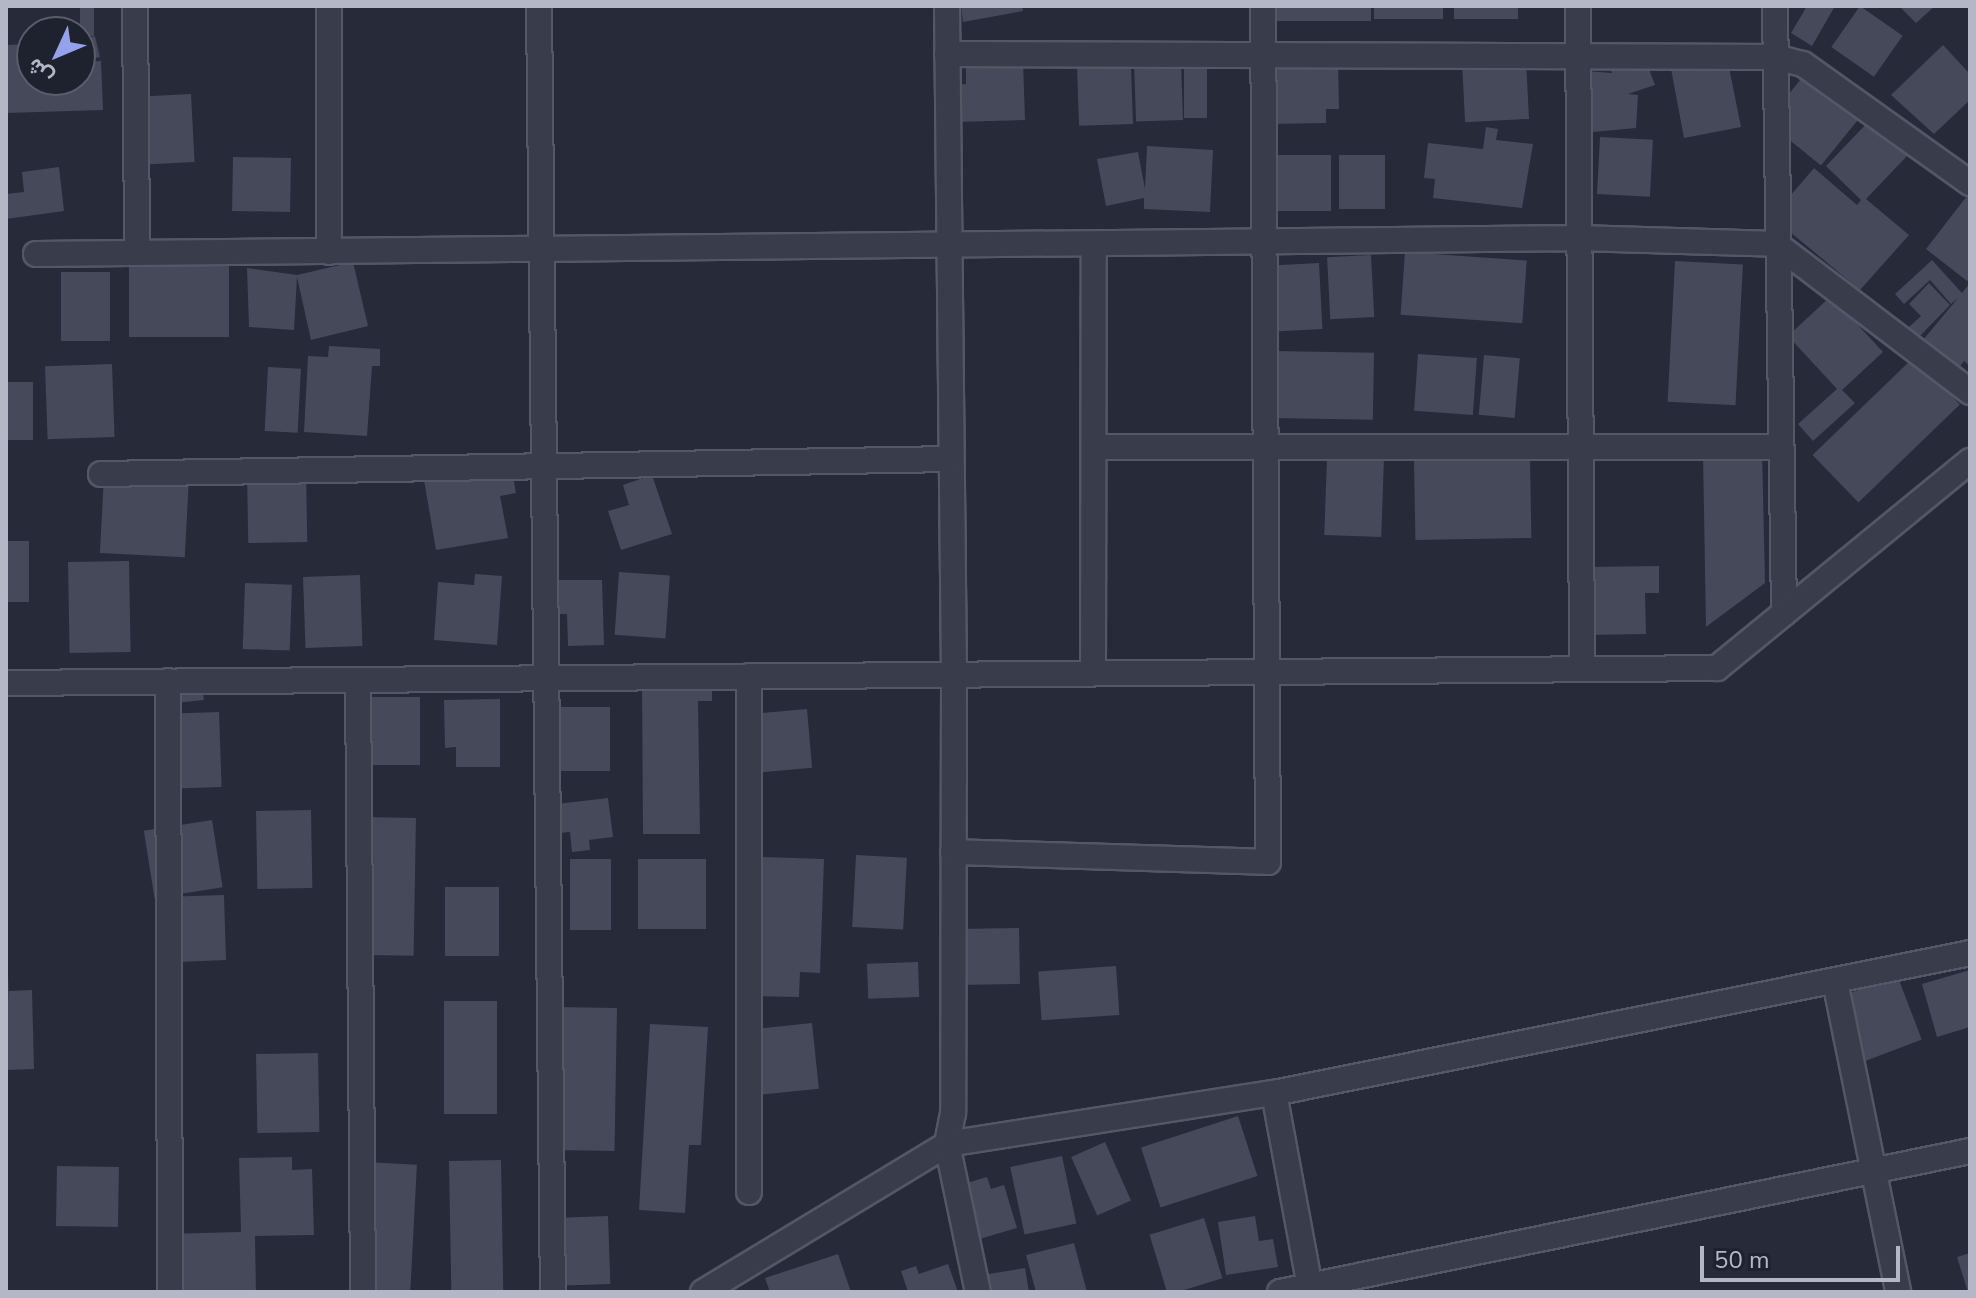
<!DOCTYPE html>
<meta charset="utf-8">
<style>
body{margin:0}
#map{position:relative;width:1976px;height:1298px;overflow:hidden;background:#262a39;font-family:"Nunito Sans",Vazirmatn,sans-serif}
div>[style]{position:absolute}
.building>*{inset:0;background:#45495a;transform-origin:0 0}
.roads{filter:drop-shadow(2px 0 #545764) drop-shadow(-2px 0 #545764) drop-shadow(0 2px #545764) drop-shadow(0 -2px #545764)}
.street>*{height:24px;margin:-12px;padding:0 12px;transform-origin:12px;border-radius:12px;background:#393c4a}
span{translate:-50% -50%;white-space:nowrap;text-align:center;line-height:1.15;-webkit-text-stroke:6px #1e212e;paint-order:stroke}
.frame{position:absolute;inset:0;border:8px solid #b4b7c5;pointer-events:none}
.north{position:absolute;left:16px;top:16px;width:80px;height:80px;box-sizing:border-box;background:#1e212e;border:2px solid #5a5d6a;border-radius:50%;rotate:226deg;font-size:22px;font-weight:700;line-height:32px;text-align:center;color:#b4b7c5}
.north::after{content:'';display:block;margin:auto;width:28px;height:36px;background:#93a2eb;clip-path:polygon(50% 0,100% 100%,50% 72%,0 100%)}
.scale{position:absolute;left:1700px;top:1246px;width:200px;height:36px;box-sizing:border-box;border:4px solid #b4b7c5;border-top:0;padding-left:10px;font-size:24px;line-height:28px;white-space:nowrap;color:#b4b7c5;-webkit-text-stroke:6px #1e212e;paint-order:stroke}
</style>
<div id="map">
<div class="building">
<i style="left:80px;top:6px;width:14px;height:30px"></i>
<i style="clip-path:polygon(961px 6px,1022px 6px,1023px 11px,963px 22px)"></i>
<i style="left:1262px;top:6px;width:109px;height:15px"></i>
<i style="left:1374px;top:6px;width:69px;height:13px"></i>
<i style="left:1454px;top:6px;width:64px;height:13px"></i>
<i style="clip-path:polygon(1807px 6px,1835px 6px,1812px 46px,1791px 33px)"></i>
<i style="left:1860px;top:6px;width:52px;height:50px;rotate:35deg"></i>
<i style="clip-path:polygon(1899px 6px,1935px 6px,1916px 23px)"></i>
<i style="clip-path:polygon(95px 36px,100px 57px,80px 61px,80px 40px)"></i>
<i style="clip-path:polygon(32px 44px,32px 80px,78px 86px,80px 62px,101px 61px,103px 110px,6px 113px,6px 45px)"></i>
<i style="clip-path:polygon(1943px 45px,1970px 74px,1970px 100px,1934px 134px,1891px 95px)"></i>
<i style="clip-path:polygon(1706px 46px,1711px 70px,1729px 67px,1741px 127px,1684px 138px,1668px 53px)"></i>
<i style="clip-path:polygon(1644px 56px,1655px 85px,1628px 94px,1638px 95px,1636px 128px,1582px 133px,1586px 71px,1612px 73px,1610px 68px)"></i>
<i style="clip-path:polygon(1023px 61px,1025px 120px,956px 122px,955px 85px,966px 84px,966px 62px)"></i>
<i style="left:1526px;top:61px;width:58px;height:64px;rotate:87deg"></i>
<i style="left:1181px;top:62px;width:58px;height:47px;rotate:88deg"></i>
<i style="clip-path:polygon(1338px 62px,1339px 109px,1326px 109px,1326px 123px,1270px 124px,1269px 63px)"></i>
<i style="left:1184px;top:63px;width:23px;height:55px"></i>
<i style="left:1131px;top:66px;width:58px;height:54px;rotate:88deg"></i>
<i style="left:1805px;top:74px;width:70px;height:61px;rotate:39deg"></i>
<i style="left:191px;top:94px;width:68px;height:50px;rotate:87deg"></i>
<i style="clip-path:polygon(1871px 119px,1908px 155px,1866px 199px,1909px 235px,1860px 290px,1778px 222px,1791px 207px,1785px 202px,1814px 168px,1857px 205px,1861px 200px,1826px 166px)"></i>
<i style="clip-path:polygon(1486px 127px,1498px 129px,1496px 140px,1533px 144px,1522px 208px,1433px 198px,1435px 179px,1424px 178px,1428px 143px,1483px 149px)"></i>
<i style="left:1600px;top:137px;width:53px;height:57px;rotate:3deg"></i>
<i style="clip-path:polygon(1147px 146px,1213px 150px,1210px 212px,1144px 209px,1144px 198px,1106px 206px,1097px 159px,1138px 152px,1145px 189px)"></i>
<i style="left:1273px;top:155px;width:58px;height:56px"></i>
<i style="left:1339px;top:155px;width:46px;height:54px"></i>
<i style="left:233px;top:157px;width:58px;height:54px;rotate:1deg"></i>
<i style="clip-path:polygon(59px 167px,64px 211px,6px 219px,6px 194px,24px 192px,22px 172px)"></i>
<i style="clip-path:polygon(1970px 192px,1970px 278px,1967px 281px,1926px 249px)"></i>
<i style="left:1405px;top:252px;width:122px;height:63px;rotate:4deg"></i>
<i style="left:1371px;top:255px;width:62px;height:44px;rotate:87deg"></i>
<i style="clip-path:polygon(1932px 260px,1962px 293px,1970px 283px,1970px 366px,1964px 361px,1958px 369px,1923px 340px,1958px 298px,1951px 304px,1930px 280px,1904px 304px,1895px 294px)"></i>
<i style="left:1675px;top:261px;width:68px;height:141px;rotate:3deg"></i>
<i style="left:129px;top:262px;width:100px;height:75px"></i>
<i style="clip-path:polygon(353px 262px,368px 326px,311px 340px,297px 277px,294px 330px,249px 327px,247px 268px,297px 275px)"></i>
<i style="left:1319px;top:263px;width:66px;height:48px;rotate:87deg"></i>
<i style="left:61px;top:272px;width:49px;height:69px"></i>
<i style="clip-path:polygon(1929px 283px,1950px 305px,1919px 337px,1909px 327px,1921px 316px,1909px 304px)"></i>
<i style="clip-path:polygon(1831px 296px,1883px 352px,1842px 390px,1855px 403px,1813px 441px,1798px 424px,1837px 389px,1788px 336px)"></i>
<i style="clip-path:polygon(329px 346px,380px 349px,380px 366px,372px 366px,367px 436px,304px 432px,308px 356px,328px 357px)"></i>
<i style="left:1274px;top:351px;width:100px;height:67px;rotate:1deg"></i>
<i style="left:1418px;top:354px;width:59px;height:57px;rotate:4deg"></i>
<i style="left:1484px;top:355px;width:36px;height:60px;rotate:5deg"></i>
<i style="left:1914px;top:357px;width:66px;height:141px;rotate:46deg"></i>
<i style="left:112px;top:364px;width:73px;height:67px;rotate:88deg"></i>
<i style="left:268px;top:367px;width:33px;height:64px;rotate:3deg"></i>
<i style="left:6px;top:382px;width:27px;height:58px"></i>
<i style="clip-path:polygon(1762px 449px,1765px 583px,1706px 627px,1703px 454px)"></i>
<i style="left:1327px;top:457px;width:57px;height:78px;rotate:2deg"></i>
<i style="left:1530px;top:459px;width:79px;height:116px;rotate:89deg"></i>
<i style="clip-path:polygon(511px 465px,516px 493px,500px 496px,508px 538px,436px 550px,424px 480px)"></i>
<i style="left:306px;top:471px;width:71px;height:59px;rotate:89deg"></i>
<i style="left:104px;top:475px;width:85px;height:78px;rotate:3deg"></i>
<i style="clip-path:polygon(652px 475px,672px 534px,621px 550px,608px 511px,629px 505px,623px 485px)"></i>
<i style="left:6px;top:541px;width:23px;height:61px"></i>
<i style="left:129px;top:561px;width:91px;height:61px;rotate:89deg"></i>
<i style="clip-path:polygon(1659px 566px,1659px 593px,1645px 593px,1646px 634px,1588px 635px,1587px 567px)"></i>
<i style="left:619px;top:572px;width:51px;height:63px;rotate:4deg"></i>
<i style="clip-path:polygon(475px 574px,502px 576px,497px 645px,434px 640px,438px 582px,474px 585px)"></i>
<i style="left:360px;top:575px;width:71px;height:57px;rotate:88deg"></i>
<i style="clip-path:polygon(552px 580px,602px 580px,604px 645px,568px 646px,567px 614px,553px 614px)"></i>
<i style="left:245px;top:583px;width:47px;height:66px;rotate:2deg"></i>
<i style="left:202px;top:682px;width:18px;height:24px;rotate:84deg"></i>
<i style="clip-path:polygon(642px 683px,712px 683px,712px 701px,698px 701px,700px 834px,643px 834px)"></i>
<i style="left:365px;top:697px;width:55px;height:68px"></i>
<i style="clip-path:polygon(500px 699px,500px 767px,456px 767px,456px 747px,445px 748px,444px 700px)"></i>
<i style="left:556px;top:707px;width:54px;height:64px"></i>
<i style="left:807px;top:709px;width:59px;height:61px;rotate:85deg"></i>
<i style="left:219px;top:712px;width:75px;height:59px;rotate:88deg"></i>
<i style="clip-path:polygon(608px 798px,613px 837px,589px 840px,590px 850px,572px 852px,570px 832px,560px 833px,557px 804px)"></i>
<i style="left:311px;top:810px;width:78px;height:55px;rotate:89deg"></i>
<i style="left:365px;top:817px;width:51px;height:138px;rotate:1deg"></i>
<i style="left:212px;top:820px;width:68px;height:69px;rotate:81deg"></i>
<i style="left:856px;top:855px;width:51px;height:72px;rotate:3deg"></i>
<i style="clip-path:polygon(758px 857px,824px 859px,820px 973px,800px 972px,799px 997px,754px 996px)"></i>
<i style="left:570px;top:859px;width:41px;height:71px"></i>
<i style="left:638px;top:859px;width:68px;height:70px"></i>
<i style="left:445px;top:887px;width:54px;height:69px"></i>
<i style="clip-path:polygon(224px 895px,226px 960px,179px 962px,162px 897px)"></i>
<i style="left:1019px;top:928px;width:56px;height:63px;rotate:89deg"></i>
<i style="left:918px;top:962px;width:35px;height:51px;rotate:88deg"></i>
<i style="left:1116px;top:966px;width:49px;height:78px;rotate:86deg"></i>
<i style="clip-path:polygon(1970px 970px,1970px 1027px,1937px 1037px,1922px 984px)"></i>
<i style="clip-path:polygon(9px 971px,9px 991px,32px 990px,34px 1069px,6px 1070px)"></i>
<i style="left:1897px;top:975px;width:69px;height:75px;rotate:69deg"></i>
<i style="left:444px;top:1001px;width:53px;height:113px"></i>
<i style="left:555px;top:1007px;width:62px;height:143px;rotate:1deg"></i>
<i style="left:812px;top:1023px;width:66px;height:57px;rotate:84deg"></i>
<i style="clip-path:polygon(650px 1024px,708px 1027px,701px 1145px,689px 1145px,685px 1213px,639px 1210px)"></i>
<i style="left:318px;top:1053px;width:79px;height:62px;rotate:89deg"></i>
<i style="left:1238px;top:1116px;width:63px;height:102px;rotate:72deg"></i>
<i style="left:1105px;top:1142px;width:64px;height:37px;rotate:66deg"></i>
<i style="left:1062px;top:1156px;width:69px;height:53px;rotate:78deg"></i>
<i style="clip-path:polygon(292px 1157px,292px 1170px,312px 1169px,314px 1235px,255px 1236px,256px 1292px,165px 1292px,164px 1234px,241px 1232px,239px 1158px)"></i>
<i style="left:501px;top:1160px;width:132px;height:52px;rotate:89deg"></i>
<i style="left:366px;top:1162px;width:51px;height:130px;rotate:3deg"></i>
<i style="left:57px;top:1166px;width:62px;height:60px;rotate:1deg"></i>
<i style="clip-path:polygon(987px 1177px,991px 1189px,1004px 1185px,1017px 1228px,976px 1240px,960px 1185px)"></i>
<i style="left:608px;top:1216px;width:68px;height:54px;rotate:88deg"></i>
<i style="clip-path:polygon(1255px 1216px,1259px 1241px,1273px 1239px,1278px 1267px,1226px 1275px,1218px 1222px)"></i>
<i style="left:1204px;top:1218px;width:63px;height:57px;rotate:73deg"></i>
<i style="clip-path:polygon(1074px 1243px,1087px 1292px,1036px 1292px,1026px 1255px)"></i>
<i style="clip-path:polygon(1970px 1253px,1970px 1292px,1968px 1292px,1957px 1257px)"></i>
<i style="clip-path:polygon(838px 1254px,851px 1292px,770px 1292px,765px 1278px)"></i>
<i style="clip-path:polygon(948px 1264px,958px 1292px,908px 1292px,901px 1271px,916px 1266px,919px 1274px)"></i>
<i style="clip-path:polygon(1025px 1268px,1029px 1292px,979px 1292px,977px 1276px)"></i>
</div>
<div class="roads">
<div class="street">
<i style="left:135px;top:6px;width:247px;rotate:89.5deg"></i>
<i style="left:329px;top:6px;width:246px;rotate:90deg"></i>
<i style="left:539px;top:6px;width:1286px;rotate:89.38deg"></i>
<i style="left:947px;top:6px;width:668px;rotate:89.4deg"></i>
<i style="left:954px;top:674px;width:439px;rotate:90.1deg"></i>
<i style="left:953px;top:1113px;width:32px;rotate:101deg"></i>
<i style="left:947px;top:1144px;width:151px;rotate:78.2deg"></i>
<i style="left:1578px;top:6px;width:663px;rotate:89.65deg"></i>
<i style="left:1775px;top:6px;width:607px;rotate:89.15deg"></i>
<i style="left:947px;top:54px;width:829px;rotate:0.21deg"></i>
<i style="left:1776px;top:57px;width:28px;rotate:15deg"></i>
<i style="left:1803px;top:64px;width:205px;rotate:35.5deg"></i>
<i style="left:36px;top:254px;width:1542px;rotate:-0.59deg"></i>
<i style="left:1578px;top:238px;width:198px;rotate:1.7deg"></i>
<i style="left:1776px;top:244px;width:244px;rotate:37.3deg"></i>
<i style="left:1098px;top:447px;width:682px"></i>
<i style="left:101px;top:474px;width:849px;rotate:-1.01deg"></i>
<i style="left:1093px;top:673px;width:429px;rotate:-89.9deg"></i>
<i style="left:749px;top:676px;width:516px;rotate:90deg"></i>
<i style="left:358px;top:680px;width:612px;rotate:89.53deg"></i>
<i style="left:168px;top:681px;width:611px;rotate:89.81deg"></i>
<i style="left:6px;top:683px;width:1711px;rotate:-0.5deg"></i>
<i style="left:1717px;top:668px;width:327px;rotate:-39.3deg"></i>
<i style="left:953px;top:852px;width:315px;rotate:1.8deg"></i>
<i style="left:1268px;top:862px;width:856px;rotate:-90.33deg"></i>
<i style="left:1835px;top:981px;width:317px;rotate:78.5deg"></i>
<i style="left:1274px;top:1093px;width:202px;rotate:79.5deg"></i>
<i style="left:703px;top:1292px;width:285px;rotate:-31.2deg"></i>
<i style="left:947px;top:1144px;width:331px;rotate:-8.9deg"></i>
<i style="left:1274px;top:1093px;width:710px;rotate:-11.37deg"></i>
<i style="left:1280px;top:1292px;width:704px;rotate:-11.55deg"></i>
</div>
</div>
<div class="frame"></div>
<div class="north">ش</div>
<div class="scale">50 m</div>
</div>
